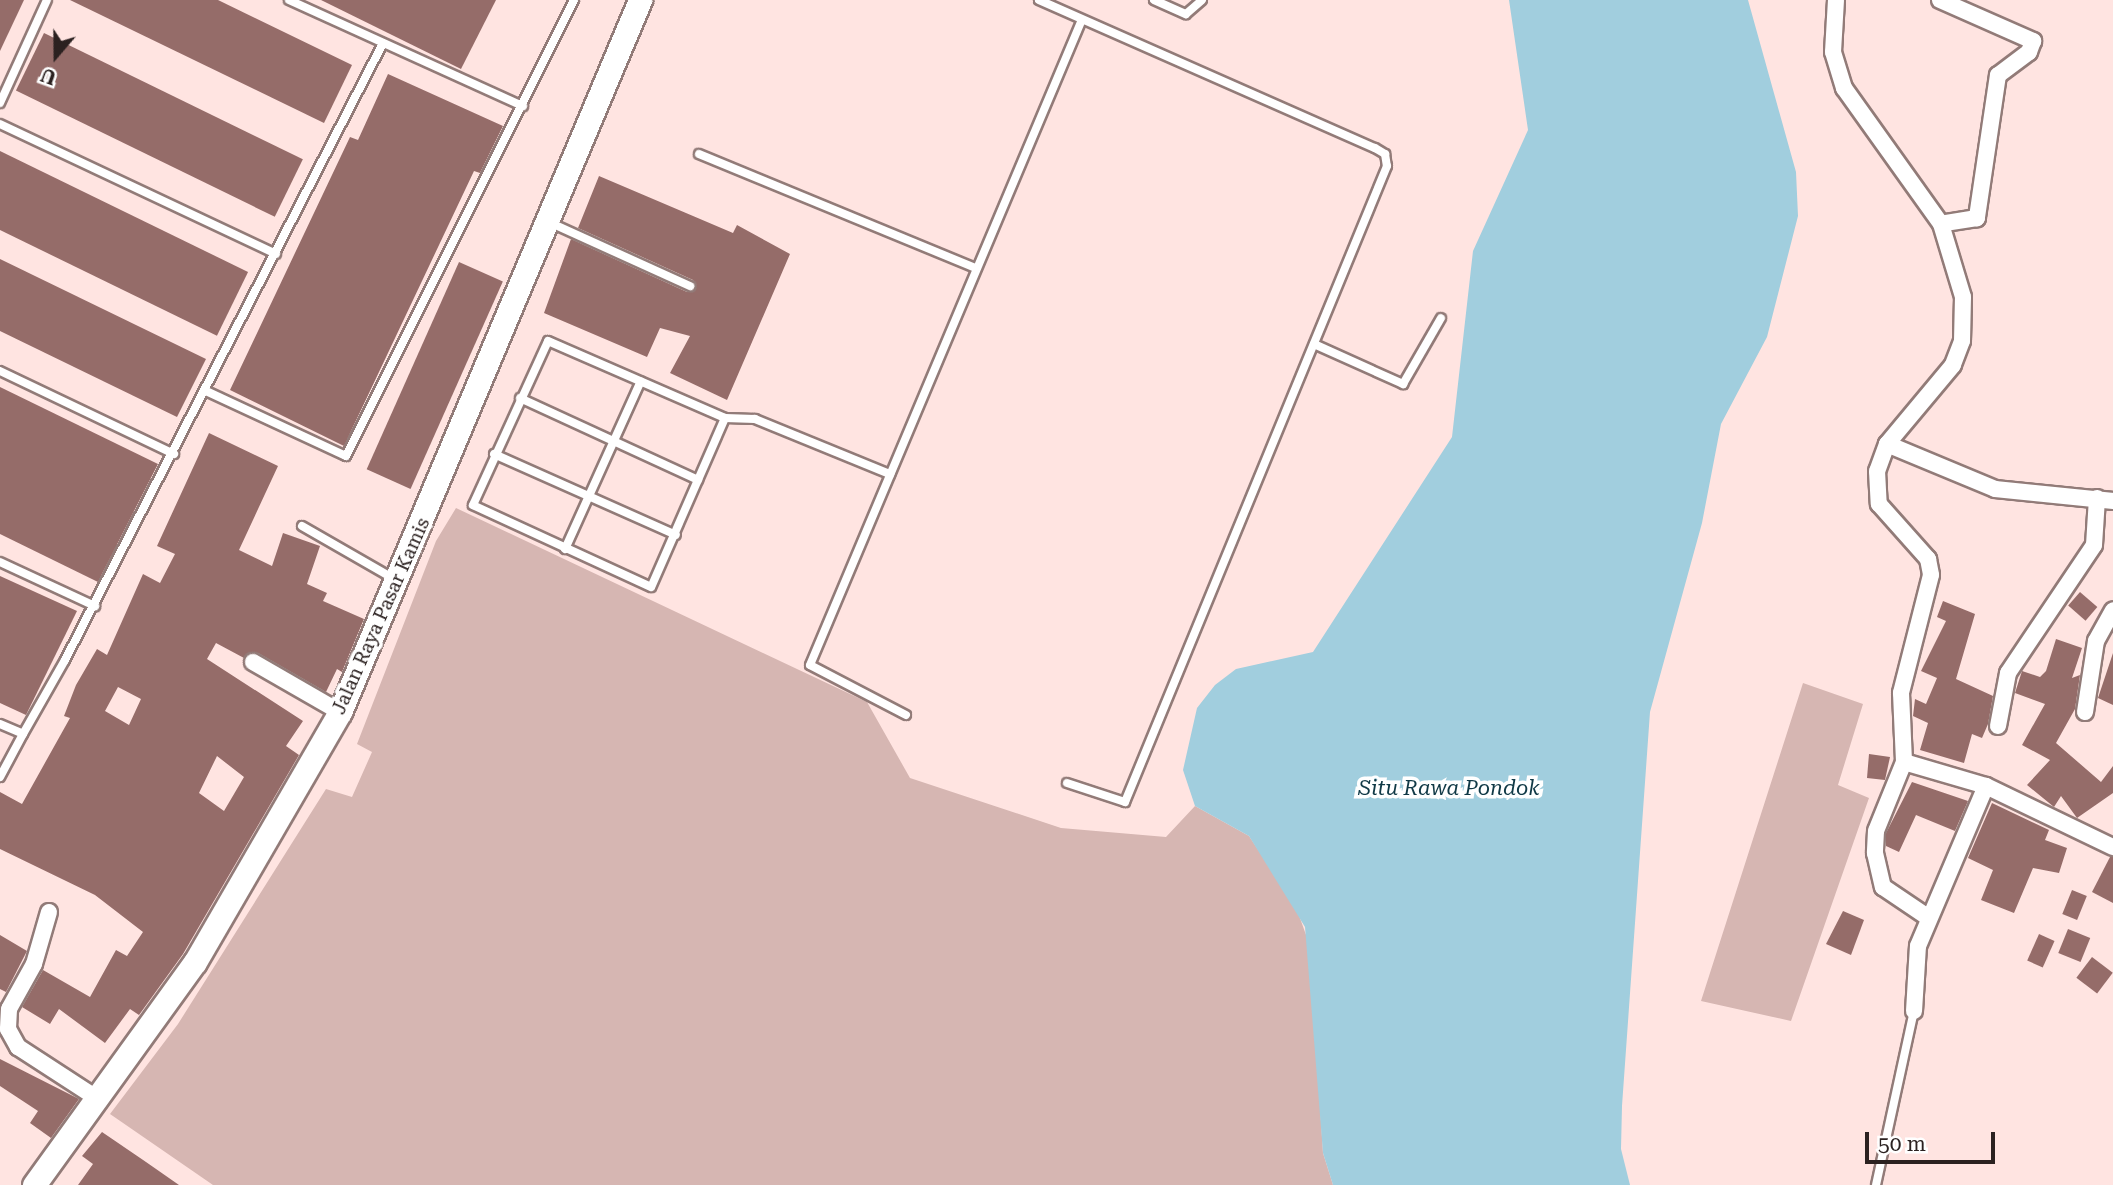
<!DOCTYPE html>
<style>
body{margin:0}
#map{position:relative;width:2113px;height:1185px;overflow:hidden;background:#ffe4e1;font-family:"Roboto Serif",serif}
div>[style]{position:absolute}
.green>*{inset:0;background:#d6b6b2}
.water>*{inset:0;background:#a1cede}
.building>*{inset:0;background:#956c69;transform-origin:0 0}
.roads{filter:drop-shadow(2px 0 #927b78) drop-shadow(-2px 0 #927b78) drop-shadow(0 2px #927b78) drop-shadow(0 -2px #927b78)}
.lane>*{height:8px;margin:-4px;padding:0 4px;transform-origin:4px;border-radius:4px;background:#fff}
.street>*{height:16px;margin:-8px;padding:0 8px;transform-origin:8px;border-radius:8px;background:#fff}
.secondary>*{height:23px;margin:-11.5px;padding:0 11.5px;transform-origin:11.5px;border-radius:11.5px;background:#fff}
span{translate:-50% -50%;white-space:nowrap;text-align:center;line-height:1.15;-webkit-text-stroke:7px #fff;paint-order:stroke}
.street-label{font-size:19px;color:#2b2120}
.water-label{font-size:21px;color:#103946;font-style:italic}
.north{position:absolute;left:21px;top:21px;width:70px;height:70px;-webkit-text-stroke:5px #fff;paint-order:stroke;rotate:200deg;font-size:19px;font-weight:700;line-height:28px;text-align:center;color:#2b2120}
.north::after{content:'';display:block;margin:auto;width:24px;height:32px;background:#2b2120;clip-path:polygon(50% 0,100% 100%,50% 72%,0 100%)}
.scale{position:absolute;left:1865px;top:1132px;width:130px;height:32px;box-sizing:border-box;border:4px solid #2b2120;border-top:0;padding-left:9px;font-size:21px;line-height:24px;white-space:nowrap;color:#2b2120;-webkit-text-stroke:5px #fff;paint-order:stroke}
</style>
<div id="map">
<div class="green">
<i style="clip-path:polygon(456px 508px,867px 702px,910px 778px,1061px 828px,1166px 837px,1195px 806px,1249px 836px,1296px 907px,1310px 946px,1323px 1153px,1333px 1185px,213px 1185px,110px 1114px,178px 1024px,326px 789px,352px 797px,372px 752px,357px 744px,436px 541px)"></i>
<i style="clip-path:polygon(1803px 683px,1863px 704px,1838px 785px,1869px 798px,1791px 1021px,1701px 1001px)"></i>
</div>
<div class="water">
<i style="clip-path:polygon(1509px 0,1748px 0,1796px 172px,1798px 216px,1767px 337px,1721px 424px,1702px 523px,1650px 712px,1622px 1106px,1621px 1149px,1630px 1185px,1333px 1185px,1323px 1153px,1305px 927px,1249px 836px,1195px 806px,1183px 770px,1197px 708px,1215px 685px,1236px 669px,1313px 652px,1452px 437px,1473px 251px,1528px 130px)"></i>
</div>
<div class="building">
<i style="clip-path:polygon(0 0,24px 0,0 51px)"></i>
<i style="clip-path:polygon(70px 0,218px 0,352px 65px,324px 123px)"></i>
<i style="clip-path:polygon(321px 0,496px 0,461px 69px)"></i>
<i style="left:44px;top:33px;width:288px;height:64px;rotate:26deg"></i>
<i style="clip-path:polygon(388px 74px,503px 126px,480px 173px,474px 171px,344px 446px,230px 390px,350px 137px,358px 140px)"></i>
<i style="left:0;top:151px;width:276px;height:71px;rotate:26deg"></i>
<i style="clip-path:polygon(599px 176px,733px 233px,737px 225px,790px 254px,727px 400px,670px 373px,690px 336px,660px 328px,647px 357px,544px 313px,571px 239px,687px 292px,696px 288px,693px 280px,578px 228px)"></i>
<i style="clip-path:polygon(0 259px,206px 359px,177px 417px,0 331px)"></i>
<i style="left:459px;top:262px;width:48px;height:227px;rotate:24deg"></i>
<i style="clip-path:polygon(0 387px,158px 464px,98px 582px,0 534px)"></i>
<i style="clip-path:polygon(evenodd,209px 433px,278px 466px,239px 550px,272px 566px,283px 533px,320px 546px,307px 584px,327px 593px,323px 601px,364px 619px,342px 672px,337px 669px,326px 692px,258px 653px,244px 658px,216px 643px,207px 659px,303px 721px,286px 746px,299px 755px,183px 954px,139px 1015px,130px 1009px,105px 1043px,59px 1009px,50px 1024px,22px 1007px,43px 970px,90px 997px,116px 950px,127px 956px,143px 932px,95px 895px,0 849px,0 792px,22px 804px,70px 718px,64px 716px,76px 685px,97px 649px,107px 655px,143px 574px,160px 583px,175px 554px,157px 546px,209px 433px,118px 687px,141px 699px,129px 725px,105px 711px,118px 687px,209px 433px,217px 756px,244px 777px,224px 811px,199px 793px,217px 756px)"></i>
<i style="clip-path:polygon(0 576px,77px 611px,26px 715px,0 703px)"></i>
<i style="left:2080px;top:592px;width:23px;height:18px;rotate:41deg"></i>
<i style="clip-path:polygon(1943px 601px,1975px 614px,1956px 679px,1993px 696px,1988px 724px,1982px 738px,1972px 734px,1964px 763px,1920px 750px,1928px 723px,1913px 716px,1915px 699px,1926px 704px,1937px 678px,1921px 671px,1946px 621px,1937px 617px)"></i>
<i style="clip-path:polygon(2056px 639px,2082px 648px,2072px 678px,2080px 675px,2075px 709px,2056px 743px,2101px 782px,2113px 766px,2113px 793px,2077px 818px,2061px 796px,2054px 807px,2027px 785px,2050px 760px,2022px 745px,2045px 704px,2015px 693px,2022px 671px,2040px 677px,2046px 671px)"></i>
<i style="clip-path:polygon(2113px 653px,2113px 705px,2098px 698px)"></i>
<i style="clip-path:polygon(1869px 754px,1890px 757px,1885px 780px,1867px 778px)"></i>
<i style="clip-path:polygon(1912px 782px,1968px 801px,1955px 831px,1916px 815px,1899px 852px,1886px 846px,1886px 833px)"></i>
<i style="clip-path:polygon(1992px 803px,2049px 830px,2045px 840px,2067px 848px,2059px 873px,2033px 868px,2014px 913px,1981px 900px,1993px 870px,1968px 858px)"></i>
<i style="clip-path:polygon(2110px 857px,2113px 857px,2113px 903px,2092px 892px)"></i>
<i style="left:2072px;top:890px;width:16px;height:26px;rotate:22deg"></i>
<i style="clip-path:polygon(1843px 911px,1864px 920px,1851px 955px,1826px 944px)"></i>
<i style="left:2068px;top:929px;width:24px;height:26px;rotate:22deg"></i>
<i style="left:2039px;top:934px;width:17px;height:29px;rotate:24deg"></i>
<i style="clip-path:polygon(0 935px,27px 951px,6px 992px,0 989px)"></i>
<i style="left:2092px;top:957px;width:26px;height:26px;rotate:37deg"></i>
<i style="clip-path:polygon(0 1059px,79px 1099px,51px 1138px,30px 1123px,38px 1111px,0 1086px)"></i>
<i style="clip-path:polygon(102px 1132px,146px 1162px,179px 1185px,78px 1185px,93px 1164px,82px 1156px)"></i>
</div>
<div class="roads">
<div class="lane">
<i style="left:289px;top:0;width:257px;rotate:24.4deg"></i>
<i style="left:1039px;top:0;width:367px;rotate:23.8deg"></i>
<i style="left:1375px;top:148px;width:12px;rotate:31deg"></i>
<i style="left:1385px;top:154px;width:12px;rotate:81deg"></i>
<i style="left:1387px;top:166px;width:688px;rotate:112.39deg"></i>
<i style="left:1125px;top:802px;width:61px;rotate:-161.9deg"></i>
<i style="left:1154px;top:0;width:35px;rotate:24deg"></i>
<i style="left:1186px;top:14px;width:21px;rotate:-41deg"></i>
<i style="left:0;top:103px;width:113px;rotate:-65.5deg"></i>
<i style="left:0;top:124px;width:305px;rotate:25.2deg"></i>
<i style="left:699px;top:154px;width:300px;rotate:22.4deg"></i>
<i style="left:551px;top:223px;width:153px;rotate:24.4deg"></i>
<i style="left:1314px;top:344px;width:98px;rotate:24.2deg"></i>
<i style="left:1403px;top:384px;width:76px;rotate:-60.1deg"></i>
<i style="left:0;top:371px;width:193px;rotate:25.5deg"></i>
<i style="left:206px;top:391px;width:154px;rotate:24.9deg"></i>
<i style="left:346px;top:456px;width:510px;rotate:-63.43deg"></i>
<i style="left:520px;top:398px;width:196px;rotate:24.7deg"></i>
<i style="left:725px;top:418px;width:184px;rotate:113.6deg"></i>
<i style="left:651px;top:587px;width:196px;rotate:-155.3deg"></i>
<i style="left:473px;top:505px;width:180px;rotate:-65.4deg"></i>
<i style="left:548px;top:341px;width:193px;rotate:23.5deg"></i>
<i style="left:725px;top:418px;width:30px;rotate:2deg"></i>
<i style="left:755px;top:419px;width:146px;rotate:22.2deg"></i>
<i style="left:494px;top:454px;width:199px;rotate:24deg"></i>
<i style="left:302px;top:526px;width:106px;rotate:29.9deg"></i>
<i style="left:565px;top:549px;width:184px;rotate:-65.7deg"></i>
<i style="left:0;top:562px;width:105px;rotate:24.9deg"></i>
<i style="left:906px;top:715px;width:108px;rotate:-152.5deg"></i>
<i style="left:810px;top:665px;width:698px;rotate:-67.15deg"></i>
<i style="left:0;top:724px;width:25px;rotate:23deg"></i>
<i style="left:23px;top:734px;width:85px;rotate:-60.4deg"></i>
<i style="left:65px;top:660px;width:694px;rotate:-62.73deg"></i>
<i style="left:0;top:777px;width:49px;rotate:-61.9deg"></i>
<i style="left:1876px;top:1185px;width:178px;rotate:-77.7deg"></i>
</div>
<div class="street">
<i style="left:1836px;top:0;width:52px;rotate:93.3deg"></i>
<i style="left:1833px;top:52px;width:38px;rotate:73deg"></i>
<i style="left:1844px;top:88px;width:167px;rotate:54.5deg"></i>
<i style="left:1941px;top:224px;width:76px;rotate:73.2deg"></i>
<i style="left:1963px;top:297px;width:44px;rotate:91.3deg"></i>
<i style="left:1962px;top:341px;width:26px;rotate:111deg"></i>
<i style="left:1953px;top:365px;width:103px;rotate:129.9deg"></i>
<i style="left:1887px;top:444px;width:29px;rotate:110deg"></i>
<i style="left:1877px;top:471px;width:33px;rotate:87deg"></i>
<i style="left:1879px;top:504px;width:74px;rotate:48.3deg"></i>
<i style="left:1928px;top:559px;width:16px;rotate:79deg"></i>
<i style="left:1931px;top:575px;width:122px;rotate:104.3deg"></i>
<i style="left:1901px;top:693px;width:69px;rotate:87.5deg"></i>
<i style="left:1904px;top:762px;width:74px;rotate:112.1deg"></i>
<i style="left:1876px;top:831px;width:22px;rotate:93deg"></i>
<i style="left:1875px;top:853px;width:35px;rotate:77deg"></i>
<i style="left:1883px;top:887px;width:55px;rotate:34deg"></i>
<i style="left:1940px;top:0;width:102px;rotate:23.8deg"></i>
<i style="left:2033px;top:41px;width:12px;rotate:110deg"></i>
<i style="left:2029px;top:52px;width:39px;rotate:143deg"></i>
<i style="left:1998px;top:75px;width:145px;rotate:98.4deg"></i>
<i style="left:1977px;top:218px;width:36px;rotate:171deg"></i>
<i style="left:1887px;top:444px;width:117px;rotate:22.6deg"></i>
<i style="left:1995px;top:489px;width:119px;rotate:5.8deg"></i>
<i style="left:253px;top:662px;width:100px;rotate:29.9deg"></i>
<i style="left:2085px;top:712px;width:72px;rotate:-81.2deg"></i>
<i style="left:2096px;top:641px;width:35px;rotate:-61deg"></i>
<i style="left:1998px;top:726px;width:54px;rotate:-79.3deg"></i>
<i style="left:2008px;top:673px;width:154px;rotate:-56.1deg"></i>
<i style="left:2094px;top:545px;width:47px;rotate:-86.3deg"></i>
<i style="left:1904px;top:762px;width:85px;rotate:16.3deg"></i>
<i style="left:1986px;top:786px;width:141px;rotate:25.7deg"></i>
<i style="left:49px;top:912px;width:54px;rotate:106.1deg"></i>
<i style="left:34px;top:964px;width:51px;rotate:119.1deg"></i>
<i style="left:9px;top:1009px;width:20px;rotate:93deg"></i>
<i style="left:8px;top:1029px;width:21px;rotate:61deg"></i>
<i style="left:18px;top:1047px;width:92px;rotate:33deg"></i>
<i style="left:1914px;top:1011px;width:65px;rotate:-86.5deg"></i>
<i style="left:1918px;top:946px;width:174px;rotate:-67deg"></i>
</div>
<div class="secondary">
<i style="left:34px;top:1185px;width:275px;rotate:-54.2deg"></i>
<i style="left:195px;top:962px;width:289px;rotate:-59.9deg"></i>
<i style="left:340px;top:712px;width:773px;rotate:-67.15deg"></i>
</div>
</div>
<div class="street-label">
<span style="left:381px;top:616px;rotate:-66deg">Jalan Raya Pasar Kamis</span>
</div>
<div class="water-label">
<span style="left:1449px;top:788px">Situ Rawa Pondok</span>
</div>
<div class="north">U</div>
<div class="scale">50 m</div>
</div>
